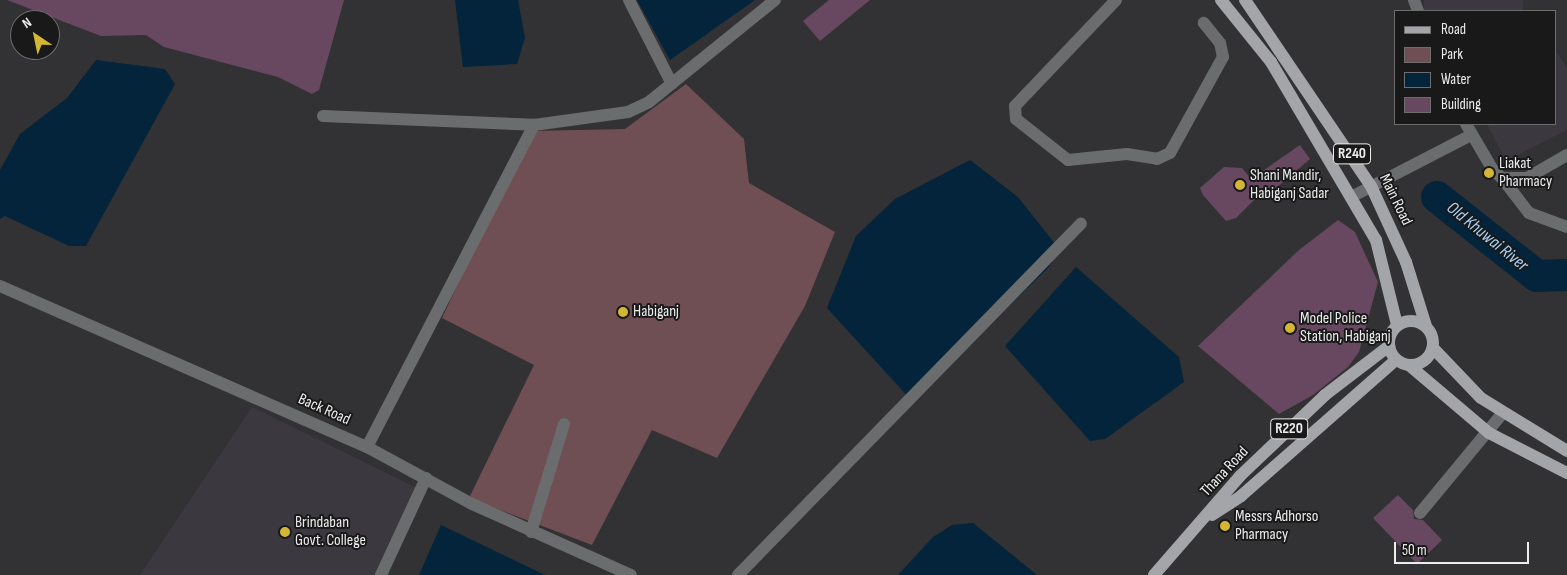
<!DOCTYPE html>
<style>
body{margin:0}
#map{position:relative;width:1567px;height:575px;overflow:hidden;background:#323133;font-family:"Sofia Sans Condensed",sans-serif}
div>[style]{position:absolute}
.built>*{inset:0;background:#3c3840;transform-origin:0 0}
.green>*{inset:0;background:#6f4e54}
.water>*{inset:0;background:#04243c}
.river>*{height:32px;margin:-16px;padding:0 16px;transform-origin:16px;border-radius:16px;background:#04243c}
.building>*{inset:0;background:#684861}
.minor>*{height:12px;margin:-6px;padding:0 6px;transform-origin:6px;border-radius:6px;background:#6b6c6d}
.major>*{height:12px;margin:-6px;padding:0 6px;transform-origin:6px;border-radius:6px;background:#a4a5a8}
.major>.ring{margin:-6px;padding:0;box-sizing:content-box;background:none;border:12px solid #a4a5a8;border-radius:50%}
.dots>*{width:14px;height:14px;translate:-50% -50%;box-sizing:border-box;border:2px solid #19191a;border-radius:50%}
span{translate:-50% -50%;white-space:nowrap;text-align:center;line-height:1.15;-webkit-text-stroke:4px #19191a;paint-order:stroke}
.shield-label span{padding:1px 4px;background:#19191a;border:1px solid;border-radius:4px;-webkit-text-stroke-width:0}
.shield-label{font-size:15px;color:#ececed;font-weight:700}
.poi-label{font-size:16px;color:#ececed}
.left{translate:0 -50%;text-align:left}
.street-label{font-size:16px;color:#ececed}
.water-label{font-size:18px;color:#a5d1f7;font-style:italic}
.legend{position:absolute;left:1394px;top:10px;width:162px;height:115px;box-sizing:border-box;background:#19191a;border:1px solid #6d6d6e;margin:0;padding:6px 9px;list-style:none;font-size:15px;color:#ececed}
.legend li{display:flex;align-items:center;gap:10px;height:25px}
.legend b{width:25px;border:1px solid #6d6d6e}
.north{position:absolute;left:10px;top:10px;width:50px;height:50px;box-sizing:border-box;background:#19191a;border:1px solid #6d6d6e;border-radius:50%;rotate:326deg;font-size:14px;font-weight:700;line-height:20px;text-align:center;color:#ececed}
.north::after{content:'';display:block;margin:auto;width:18px;height:22px;background:#d4b635;clip-path:polygon(50% 0,100% 100%,50% 72%,0 100%)}
.scale{position:absolute;left:1394px;top:542px;width:135px;height:22px;box-sizing:border-box;border:2px solid #ececed;border-top:0;padding-left:6px;font-size:15px;line-height:18px;white-space:nowrap;color:#ececed;-webkit-text-stroke:4px #19191a;paint-order:stroke}
</style>
<div id="map">
<div class="built">
<i style="left:1424px;top:0;width:99px;height:12px"></i>
<i style="clip-path:polygon(1556px 51px,1567px 68px,1567px 130px,1506px 161px,1487px 124px,1556px 124px)"></i>
<i style="clip-path:polygon(252px 407px,421px 490px,383px 575px,140px 575px)"></i>
</div>
<div class="green">
<i style="clip-path:polygon(686px 84px,744px 139px,749px 183px,835px 232px,805px 306px,717px 458px,652px 430px,592px 545px,469px 498px,534px 365px,442px 318px,530px 131px,625px 129px)"></i>
</div>
<div class="water">
<i style="clip-path:polygon(455px 0,518px 0,525px 38px,517px 64px,463px 67px)"></i>
<i style="clip-path:polygon(637px 0,755px 0,670px 60px)"></i>
<i style="clip-path:polygon(96px 60px,165px 69px,175px 84px,86px 246px,69px 246px,5px 216px,0 219px,0 170px,20px 134px,67px 98px)"></i>
<i style="clip-path:polygon(970px 160px,1018px 197px,1060px 250px,1048px 268px,911px 400px,827px 308px,856px 236px,895px 199px)"></i>
<i style="clip-path:polygon(1076px 267px,1179px 357px,1184px 382px,1105px 439px,1090px 441px,1005px 346px)"></i>
<i style="clip-path:polygon(973px 523px,1037px 575px,898px 575px,933px 537px,952px 525px)"></i>
<i style="clip-path:polygon(441px 525px,545px 575px,419px 575px)"></i>
</div>
<div class="river">
<i style="left:1437px;top:197px;width:127px;rotate:38.3deg"></i>
<i style="left:1537px;top:276px;width:30px;rotate:-2deg"></i>
</div>
<div class="building">
<i style="clip-path:polygon(7px 0,344px 0,319px 90px,312px 94px,278px 77px,164px 47px,146px 35px,101px 36px)"></i>
<i style="clip-path:polygon(829px 0,870px 0,820px 41px,803px 21px)"></i>
<i style="clip-path:polygon(1300px 145px,1310px 159px,1269px 194px,1260px 194px,1236px 218px,1226px 221px,1203px 195px,1200px 188px,1224px 167px,1242px 168px,1251px 179px)"></i>
<i style="clip-path:polygon(1338px 220px,1355px 232px,1378px 282px,1359px 352px,1348px 367px,1313px 395px,1279px 414px,1198px 346px,1299px 250px)"></i>
<i style="clip-path:polygon(1398px 495px,1413px 510px,1414px 519px,1423px 520px,1442px 540px,1417px 564px,1373px 518px)"></i>
</div>
<div class="minor">
<i style="left:629px;top:0;width:94px;rotate:62.9deg"></i>
<i style="left:1116px;top:0;width:146px;rotate:133.6deg"></i>
<i style="left:1015px;top:106px;width:13px;rotate:86deg"></i>
<i style="left:1016px;top:119px;width:66px;rotate:38.3deg"></i>
<i style="left:1068px;top:160px;width:59px;rotate:-5.8deg"></i>
<i style="left:1127px;top:154px;width:30px;rotate:9deg"></i>
<i style="left:1157px;top:159px;width:14px;rotate:-25deg"></i>
<i style="left:1170px;top:153px;width:110px;rotate:-61.1deg"></i>
<i style="left:1223px;top:57px;width:14px;rotate:-102deg"></i>
<i style="left:1220px;top:43px;width:26px;rotate:-129deg"></i>
<i style="left:1414px;top:0;width:12px;rotate:70deg"></i>
<i style="left:323px;top:116px;width:211px;rotate:2.4deg"></i>
<i style="left:534px;top:125px;width:95px;rotate:-7.9deg"></i>
<i style="left:628px;top:112px;width:23px;rotate:-25deg"></i>
<i style="left:649px;top:102px;width:162px;rotate:-39deg"></i>
<i style="left:1466px;top:124px;width:53px;rotate:59.6deg"></i>
<i style="left:1493px;top:170px;width:12px;rotate:42deg"></i>
<i style="left:1502px;top:178px;width:25px"></i>
<i style="left:1527px;top:178px;width:46px;rotate:-29.9deg"></i>
<i style="left:1502px;top:178px;width:44px;rotate:52.4deg"></i>
<i style="left:1529px;top:213px;width:40px;rotate:20.2deg"></i>
<i style="left:1353px;top:196px;width:133px;rotate:-27.3deg"></i>
<i style="left:0;top:286px;width:401px;rotate:23.7deg"></i>
<i style="left:367px;top:447px;width:119px;rotate:28.5deg"></i>
<i style="left:472px;top:504px;width:174px;rotate:24.1deg"></i>
<i style="left:367px;top:447px;width:363px;rotate:-62.6deg"></i>
<i style="left:1420px;top:513px;width:129px;rotate:-50.4deg"></i>
<i style="left:531px;top:532px;width:113px;rotate:-73deg"></i>
<i style="left:381px;top:575px;width:107px;rotate:-65.1deg"></i>
<i style="left:738px;top:575px;width:491px;rotate:-45.7deg"></i>
</div>
<div class="major">
<i style="left:1221px;top:0;width:80px;rotate:51.1deg"></i>
<i style="left:1271px;top:62px;width:207px;rotate:59.5deg"></i>
<i style="left:1376px;top:240px;width:88px;rotate:76.1deg"></i>
<i style="left:1245px;top:0;width:225px;rotate:55.9deg"></i>
<i style="left:1371px;top:186px;width:84px;rotate:65.3deg"></i>
<i style="left:1406px;top:262px;width:67px;rotate:72.6deg"></i>
<i class="ring" style="left:1389px;top:321px;width:32px;height:32px"></i>
<i style="left:1433px;top:348px;width:69px;rotate:46.2deg"></i>
<i style="left:1481px;top:398px;width:101px;rotate:31.6deg"></i>
<i style="left:1410px;top:366px;width:104px;rotate:40.3deg"></i>
<i style="left:1489px;top:433px;width:88px;rotate:27.1deg"></i>
<i style="left:1212px;top:515px;width:35px;rotate:-33deg"></i>
<i style="left:1241px;top:496px;width:206px;rotate:-41.3deg"></i>
<i style="left:1154px;top:575px;width:131px;rotate:-49deg"></i>
<i style="left:1240px;top:476px;width:117px;rotate:-43.6deg"></i>
<i style="left:1325px;top:395px;width:81px;rotate:-37.4deg"></i>
</div>
<div class="dots">
<i style="left:1489px;top:173px;background:#d4b635"></i>
<i style="left:1240px;top:185px;background:#d4b635"></i>
<i style="left:623px;top:312px;background:#d4b635"></i>
<i style="left:1290px;top:328px;background:#d4b635"></i>
<i style="left:1225px;top:526px;background:#d4b635"></i>
<i style="left:285px;top:532px;background:#d4b635"></i>
</div>
<div class="shield-label">
<span style="left:1352px;top:154px">R240</span>
<span style="left:1289px;top:429px">R220</span>
</div>
<div class="poi-label">
<span class="left" style="left:1499px;top:173px">Liakat<br>Pharmacy</span>
<span class="left" style="left:1250px;top:185px">Shani Mandir,<br>Habiganj Sadar</span>
<span class="left" style="left:633px;top:312px">Habiganj</span>
<span class="left" style="left:1300px;top:328px">Model Police<br>Station, Habiganj</span>
<span class="left" style="left:1235px;top:526px">Messrs Adhorso<br>Pharmacy</span>
<span class="left" style="left:295px;top:532px">Brindaban<br>Govt. College</span>
</div>
<div class="street-label">
<span style="left:1395px;top:200px;rotate:64deg">Main Road</span>
<span style="left:324px;top:410px;rotate:24deg">Back Road</span>
<span style="left:1225px;top:472px;rotate:-47deg">Thana Road</span>
</div>
<div class="water-label">
<span style="left:1487px;top:237px;rotate:39deg">Old Khuwai River</span>
</div>
<ul class="legend">
<li><b style="height:6px;background:#a4a5a8"></b>Road</li>
<li><b style="height:14px;background:#6f4e54"></b>Park</li>
<li><b style="height:14px;background:#04243c"></b>Water</li>
<li><b style="height:14px;background:#684861"></b>Building</li>
</ul>
<div class="north">N</div>
<div class="scale">50 m</div>
</div>
